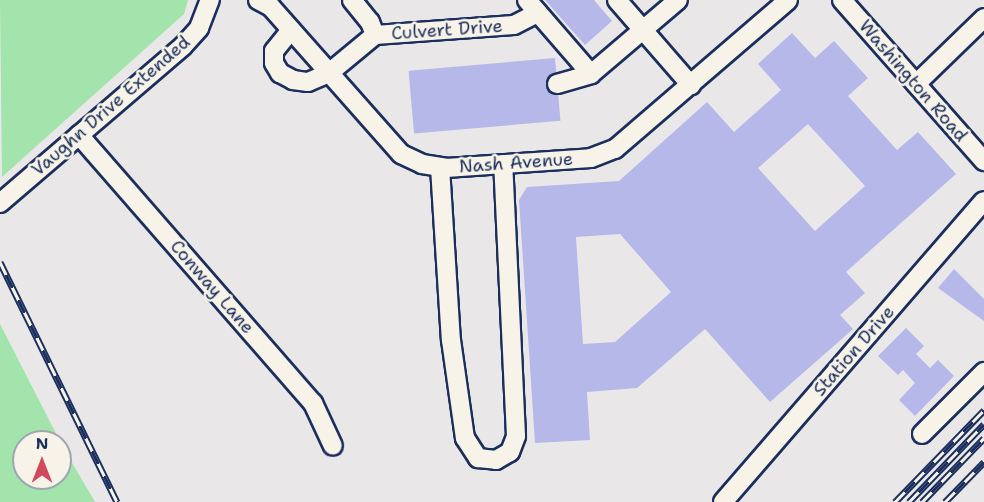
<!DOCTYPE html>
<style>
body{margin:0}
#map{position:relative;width:984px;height:502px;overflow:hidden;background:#eae7e8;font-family:"Shantell Sans",sans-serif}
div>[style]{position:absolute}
.green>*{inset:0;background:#a3e4ad}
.building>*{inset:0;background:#b7b8ea;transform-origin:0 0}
.roads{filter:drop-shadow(2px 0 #1b2f5e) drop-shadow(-2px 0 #1b2f5e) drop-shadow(0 2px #1b2f5e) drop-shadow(0 -2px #1b2f5e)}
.minor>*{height:18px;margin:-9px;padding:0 9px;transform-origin:9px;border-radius:9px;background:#f7f3e8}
.rail>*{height:7px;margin-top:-3.5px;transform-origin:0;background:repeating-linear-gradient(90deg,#f7f3e8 0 14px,#1b2f5e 0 28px);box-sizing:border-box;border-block:2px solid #1b2f5e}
span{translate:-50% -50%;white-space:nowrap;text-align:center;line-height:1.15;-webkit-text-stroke:5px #f7f3e8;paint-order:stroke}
.street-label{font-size:18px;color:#1b2f5e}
.north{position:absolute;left:12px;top:430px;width:60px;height:60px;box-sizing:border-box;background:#f7f3e8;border:2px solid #9fa5b1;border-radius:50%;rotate:0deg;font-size:16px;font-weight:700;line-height:24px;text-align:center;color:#1b2f5e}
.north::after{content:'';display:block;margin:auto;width:21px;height:27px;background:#d1495b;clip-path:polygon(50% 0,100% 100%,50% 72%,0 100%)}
</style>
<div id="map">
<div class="green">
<i style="clip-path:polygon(0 0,188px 0,184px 14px,2px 177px)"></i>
<i style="clip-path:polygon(evenodd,0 324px,64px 449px,95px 502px,0 502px,0 324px,24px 442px,60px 442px,60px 478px,24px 478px,24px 442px)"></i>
</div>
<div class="building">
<i style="clip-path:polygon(545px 0,594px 0,612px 21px,585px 45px)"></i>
<i style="clip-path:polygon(evenodd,792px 33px,815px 58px,834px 41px,868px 78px,848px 96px,897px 150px,918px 132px,956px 174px,846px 272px,865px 293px,840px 315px,853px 329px,770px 402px,705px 329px,637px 388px,587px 392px,590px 440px,535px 443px,519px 200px,527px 187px,619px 181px,707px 102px,734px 132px,781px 90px,758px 64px,792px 33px,808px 124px,865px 186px,815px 231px,758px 168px,808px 124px,792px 33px,620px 234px,671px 292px,615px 342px,583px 344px,576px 237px,620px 234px)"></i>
<i style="left:555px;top:58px;width:63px;height:147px;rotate:85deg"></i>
<i style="clip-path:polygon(954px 269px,984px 299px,984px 321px,938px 288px)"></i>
<i style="clip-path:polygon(906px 328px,924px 346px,916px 354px,930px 368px,938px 360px,954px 376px,915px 416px,899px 400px,915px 383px,903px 370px,898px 375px,878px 356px)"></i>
</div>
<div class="roads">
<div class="minor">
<i style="left:258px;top:0;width:15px;rotate:28deg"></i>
<i style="left:271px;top:7px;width:196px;rotate:48.5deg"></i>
<i style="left:401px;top:154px;width:23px;rotate:25deg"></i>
<i style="left:422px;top:164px;width:24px;rotate:9deg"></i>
<i style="left:446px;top:168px;width:145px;rotate:-3.9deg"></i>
<i style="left:591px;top:158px;width:26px;rotate:-21deg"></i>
<i style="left:615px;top:149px;width:228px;rotate:-40.7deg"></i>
<i style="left:352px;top:0;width:28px;rotate:51deg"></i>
<i style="left:370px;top:22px;width:14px;rotate:69deg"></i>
<i style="left:527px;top:0;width:98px;rotate:49.1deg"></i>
<i style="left:617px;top:0;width:113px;rotate:49deg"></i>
<i style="left:842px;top:0;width:215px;rotate:48.6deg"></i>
<i style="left:291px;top:30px;width:27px;rotate:129deg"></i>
<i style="left:274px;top:51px;width:12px;rotate:90deg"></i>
<i style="left:274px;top:63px;width:12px;rotate:59deg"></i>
<i style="left:280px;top:73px;width:15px;rotate:28deg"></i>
<i style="left:293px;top:80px;width:15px;rotate:8deg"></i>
<i style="left:308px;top:82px;width:23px;rotate:-23deg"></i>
<i style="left:329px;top:73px;width:60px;rotate:-39.6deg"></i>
<i style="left:375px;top:35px;width:139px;rotate:-4.1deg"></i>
<i style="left:514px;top:25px;width:27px;rotate:-27deg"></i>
<i style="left:557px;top:84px;width:35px;rotate:-16deg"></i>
<i style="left:591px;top:74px;width:114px;rotate:-40.4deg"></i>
<i style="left:916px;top:84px;width:95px;rotate:-44.1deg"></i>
<i style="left:79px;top:135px;width:356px;rotate:48.9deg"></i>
<i style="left:313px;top:403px;width:47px;rotate:65.1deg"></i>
<i style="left:440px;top:167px;width:173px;rotate:86.4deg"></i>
<i style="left:451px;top:340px;width:99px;rotate:81.9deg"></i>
<i style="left:465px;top:438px;width:24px;rotate:57deg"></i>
<i style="left:478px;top:458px;width:18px;rotate:6deg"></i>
<i style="left:496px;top:460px;width:16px;rotate:-30deg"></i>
<i style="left:510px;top:452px;width:17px;rotate:-69deg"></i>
<i style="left:516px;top:436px;width:272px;rotate:-92.7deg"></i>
<i style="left:0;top:203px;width:241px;rotate:-40.6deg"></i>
<i style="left:183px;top:46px;width:24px;rotate:-48deg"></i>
<i style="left:199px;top:28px;width:30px;rotate:-69deg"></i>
<i style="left:922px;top:434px;width:88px;rotate:-45deg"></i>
<i style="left:723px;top:502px;width:398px;rotate:-49.1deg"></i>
</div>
</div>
<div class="rail">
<i style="left:0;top:262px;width:267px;rotate:64deg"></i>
<i style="left:895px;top:502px;width:128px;rotate:-45.9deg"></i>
<i style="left:909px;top:502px;width:108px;rotate:-46.1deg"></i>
<i style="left:922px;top:502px;width:89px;rotate:-45.9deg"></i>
<i style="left:945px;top:502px;width:56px;rotate:-45.7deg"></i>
</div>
<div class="street-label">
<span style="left:447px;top:30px;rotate:-4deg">Culvert Drive</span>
<span style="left:913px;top:81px;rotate:49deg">Washington Road</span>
<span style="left:111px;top:106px;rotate:-41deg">Vaughn Drive Extended</span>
<span style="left:516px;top:163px;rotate:-4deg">Nash Avenue</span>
<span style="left:212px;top:287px;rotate:49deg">Conway Lane</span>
<span style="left:854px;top:351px;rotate:-49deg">Station Drive</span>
</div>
<div class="north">N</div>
</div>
